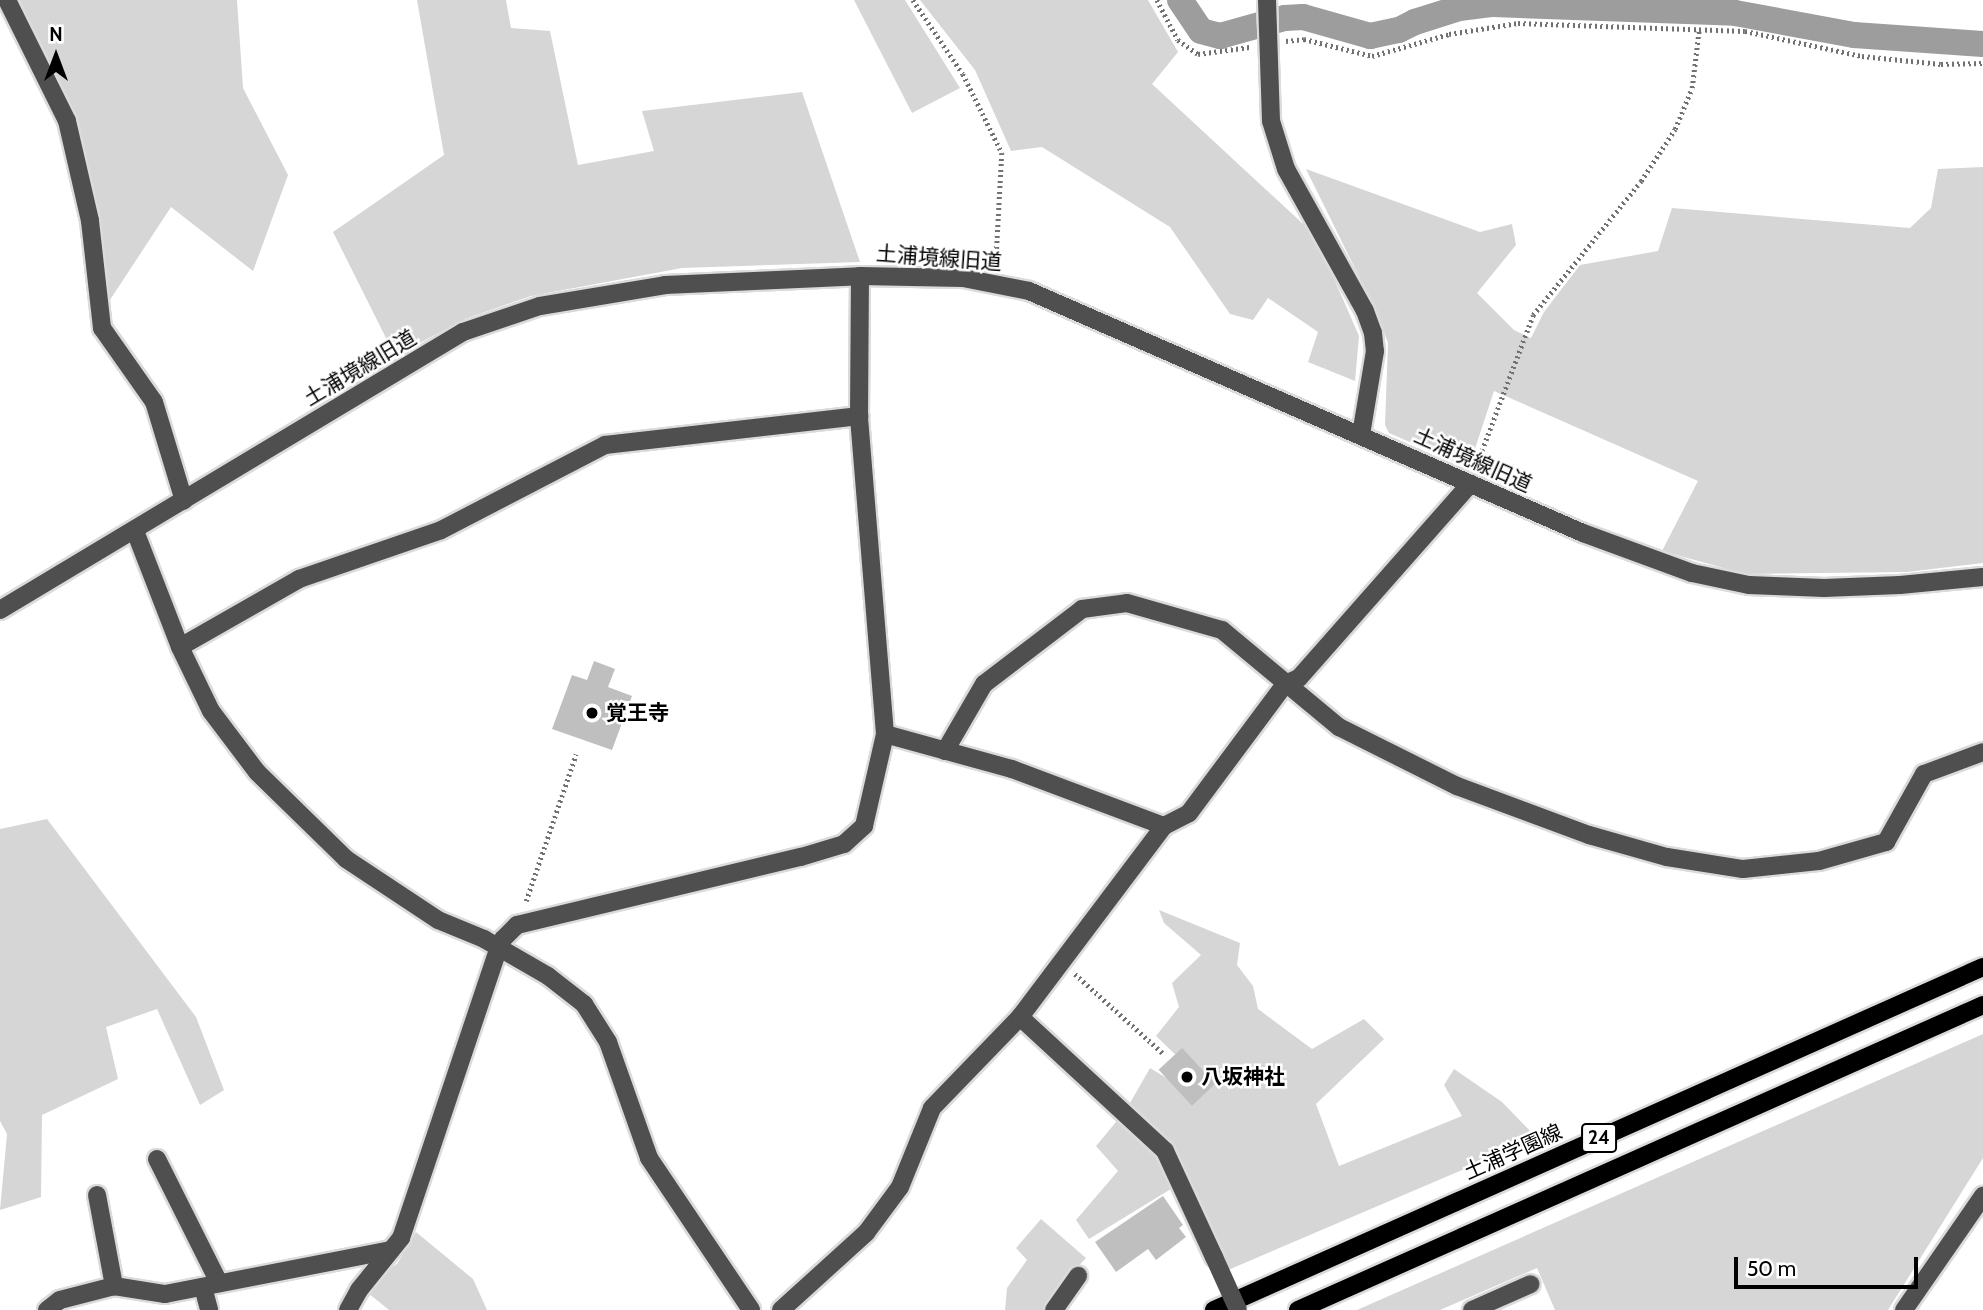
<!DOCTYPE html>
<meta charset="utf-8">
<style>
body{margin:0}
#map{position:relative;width:1983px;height:1310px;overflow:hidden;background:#fff;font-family:Cabin,"Noto Sans JP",sans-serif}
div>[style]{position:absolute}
.green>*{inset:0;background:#d6d6d6}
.canal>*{height:26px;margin:-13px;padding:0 13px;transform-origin:13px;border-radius:13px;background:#9d9d9d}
.building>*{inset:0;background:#bfbfbf;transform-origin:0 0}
.path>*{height:4.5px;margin-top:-2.25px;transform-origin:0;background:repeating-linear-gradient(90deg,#717171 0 2px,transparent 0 5.5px)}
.roads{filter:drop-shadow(2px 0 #dbdbdb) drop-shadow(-2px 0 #dbdbdb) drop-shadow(0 2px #dbdbdb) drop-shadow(0 -2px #dbdbdb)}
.minor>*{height:18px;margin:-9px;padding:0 9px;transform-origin:9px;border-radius:9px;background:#4f4f4f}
.major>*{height:18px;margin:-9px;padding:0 9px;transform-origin:9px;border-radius:9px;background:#000}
.minor-bridge>*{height:18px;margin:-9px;padding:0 9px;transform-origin:9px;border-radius:9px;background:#4f4f4f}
.dots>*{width:19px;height:19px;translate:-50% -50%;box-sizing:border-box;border:4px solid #fff;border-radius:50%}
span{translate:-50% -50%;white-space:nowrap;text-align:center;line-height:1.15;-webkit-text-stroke:5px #fff;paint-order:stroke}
.shield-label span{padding:2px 5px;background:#fff;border:2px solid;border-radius:5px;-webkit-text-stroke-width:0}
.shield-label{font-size:19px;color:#000;font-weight:700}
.street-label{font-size:21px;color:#000}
.poi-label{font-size:21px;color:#000;font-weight:700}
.left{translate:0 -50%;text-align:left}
.north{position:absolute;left:21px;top:21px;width:70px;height:70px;-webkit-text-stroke:5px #fff;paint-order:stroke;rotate:0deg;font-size:19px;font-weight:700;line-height:28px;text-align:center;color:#000}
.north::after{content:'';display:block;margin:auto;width:24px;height:32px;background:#000;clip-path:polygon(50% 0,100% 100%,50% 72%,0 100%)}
.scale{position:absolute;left:1734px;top:1257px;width:184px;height:32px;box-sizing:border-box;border:4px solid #000;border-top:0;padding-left:9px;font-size:21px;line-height:24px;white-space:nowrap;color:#000;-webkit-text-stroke:5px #fff;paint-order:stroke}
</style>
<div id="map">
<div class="green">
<i style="clip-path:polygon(17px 0,237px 0,243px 88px,288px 175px,253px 271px,171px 207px,106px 306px,97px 213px,72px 118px)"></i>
<i style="clip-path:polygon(417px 0,506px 0,511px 28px,550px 31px,578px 165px,654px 151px,642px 111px,802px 92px,860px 262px,682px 268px,531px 296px,465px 319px,395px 356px,333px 232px,444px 155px)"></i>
<i style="clip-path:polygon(854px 0,905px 0,960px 88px,912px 113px)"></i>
<i style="clip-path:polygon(920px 0,1148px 0,1178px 52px,1152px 84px,1315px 235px,1359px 336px,1355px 381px,1308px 362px,1318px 332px,1268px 298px,1253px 320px,1230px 314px,1170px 227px,1042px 147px,1011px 151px,975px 70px)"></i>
<i style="clip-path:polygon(1983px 167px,1983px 563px,1907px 572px,1745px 574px,1662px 551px,1698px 481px,1494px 391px,1471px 461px,1460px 464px,1389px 433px,1385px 425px,1388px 343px,1377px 313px,1306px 169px,1480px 232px,1512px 224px,1516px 245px,1477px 293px,1514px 330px,1531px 338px,1544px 312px,1580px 265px,1658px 251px,1672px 208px,1910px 228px,1931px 208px,1938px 169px)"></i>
<i style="clip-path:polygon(47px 819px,196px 1017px,224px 1090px,200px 1105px,157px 1009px,106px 1027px,118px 1079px,42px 1115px,41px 1197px,0 1210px,7px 1134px,0 1121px,0 829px)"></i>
<i style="clip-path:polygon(1159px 910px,1240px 943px,1237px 965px,1253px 986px,1258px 1009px,1312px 1049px,1364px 1019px,1384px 1039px,1316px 1104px,1339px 1166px,1462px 1116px,1444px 1085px,1454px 1069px,1502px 1102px,1537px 1138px,1228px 1270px,1184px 1181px,1089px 1239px,1076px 1220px,1118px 1171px,1096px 1146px,1126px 1110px,1150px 1068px,1195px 1095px,1207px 1085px,1156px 1036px,1179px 1007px,1172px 983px,1201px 955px,1164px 923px)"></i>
<i style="clip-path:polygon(1983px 1034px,1983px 1158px,1888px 1310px,1555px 1310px,1537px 1268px,1440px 1310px,1357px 1310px)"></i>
<i style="clip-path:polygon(1041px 1219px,1086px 1258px,1056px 1290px,1048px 1310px,1005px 1310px,1007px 1288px,1027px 1260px,1016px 1248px)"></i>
<i style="clip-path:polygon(416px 1232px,473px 1279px,487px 1310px,389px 1310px,368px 1293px,377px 1276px,397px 1264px)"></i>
</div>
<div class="canal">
<i style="left:1180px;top:0;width:37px;rotate:56deg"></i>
<i style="left:1201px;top:31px;width:20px;rotate:15deg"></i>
<i style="left:1220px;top:36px;width:67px;rotate:-15.5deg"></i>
<i style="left:1285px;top:18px;width:18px;rotate:-3deg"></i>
<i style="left:1303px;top:17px;width:70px;rotate:15.8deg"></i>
<i style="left:1370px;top:36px;width:30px;rotate:-12deg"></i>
<i style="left:1399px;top:30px;width:18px;rotate:-27deg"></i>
<i style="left:1415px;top:22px;width:46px;rotate:-17.7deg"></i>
<i style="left:1459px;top:8px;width:34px;rotate:-7deg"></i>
<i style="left:1493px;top:4px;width:242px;rotate:2.1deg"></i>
<i style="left:1735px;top:13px;width:121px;rotate:10.5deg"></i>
<i style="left:1854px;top:35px;width:129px;rotate:4deg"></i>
</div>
<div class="building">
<i style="clip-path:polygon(594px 661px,615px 669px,608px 687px,632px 696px,612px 750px,552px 729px,572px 675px,587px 680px)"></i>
<i style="left:1182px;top:1048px;width:49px;height:32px;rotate:47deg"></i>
<i style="clip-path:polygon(1163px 1196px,1183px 1225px,1179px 1228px,1186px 1237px,1156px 1260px,1148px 1249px,1116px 1272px,1095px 1242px)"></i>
</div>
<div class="path">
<i style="left:913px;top:0;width:89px;rotate:56deg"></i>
<i style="left:963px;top:74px;width:88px;rotate:63.7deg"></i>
<i style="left:1002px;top:153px;width:111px;rotate:93.1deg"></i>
<i style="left:1157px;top:0;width:45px;rotate:62.3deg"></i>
<i style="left:1178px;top:40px;width:24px;rotate:35deg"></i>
<i style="left:1198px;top:54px;width:52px;rotate:-7.7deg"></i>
<i style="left:1286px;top:41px;width:18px;rotate:-6deg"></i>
<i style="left:1304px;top:39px;width:70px;rotate:14deg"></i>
<i style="left:1372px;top:56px;width:80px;rotate:-15.9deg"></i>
<i style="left:1449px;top:34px;width:70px;rotate:-9.1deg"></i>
<i style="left:1518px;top:23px;width:227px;rotate:2deg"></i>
<i style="left:1745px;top:31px;width:120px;rotate:12.1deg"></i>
<i style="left:1862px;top:56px;width:79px;rotate:5.8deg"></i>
<i style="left:1941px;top:64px;width:42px;rotate:-1.4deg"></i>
<i style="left:1476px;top:466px;width:161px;rotate:-69.3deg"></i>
<i style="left:1533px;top:315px;width:172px;rotate:-51.1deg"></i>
<i style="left:1641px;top:181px;width:62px;rotate:-56.8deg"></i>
<i style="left:1675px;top:129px;width:44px;rotate:-67.5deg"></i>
<i style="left:1692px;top:88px;width:59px;rotate:-83.2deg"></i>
<i style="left:526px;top:901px;width:155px;rotate:-71.2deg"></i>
<i style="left:1075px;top:974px;width:121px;rotate:42deg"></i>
</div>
<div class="roads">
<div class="minor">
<i style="left:7px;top:0;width:135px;rotate:63.6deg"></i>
<i style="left:67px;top:121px;width:103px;rotate:77deg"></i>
<i style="left:90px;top:221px;width:108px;rotate:83.6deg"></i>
<i style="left:102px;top:328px;width:90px;rotate:54.9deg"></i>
<i style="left:154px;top:402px;width:103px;rotate:73.1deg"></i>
<i style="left:1267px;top:0;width:121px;rotate:88.1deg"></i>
<i style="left:1271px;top:121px;width:50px;rotate:72.6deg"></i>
<i style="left:1286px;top:169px;width:162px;rotate:60.9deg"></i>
<i style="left:1365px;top:311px;width:23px;rotate:70deg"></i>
<i style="left:1373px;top:333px;width:18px;rotate:84deg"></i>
<i style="left:1375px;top:351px;width:85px;rotate:99.5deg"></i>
<i style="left:135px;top:531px;width:124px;rotate:68.8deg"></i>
<i style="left:180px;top:647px;width:71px;rotate:64.2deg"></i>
<i style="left:211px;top:711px;width:76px;rotate:53deg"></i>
<i style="left:257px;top:772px;width:124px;rotate:44.3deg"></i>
<i style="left:346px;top:859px;width:110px;rotate:33.5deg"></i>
<i style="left:438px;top:920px;width:50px;rotate:22.4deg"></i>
<i style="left:484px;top:939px;width:74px;rotate:30deg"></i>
<i style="left:548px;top:976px;width:46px;rotate:37.9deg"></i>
<i style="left:584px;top:1004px;width:45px;rotate:57.7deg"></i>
<i style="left:608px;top:1042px;width:123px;rotate:70.5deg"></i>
<i style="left:649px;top:1158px;width:183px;rotate:56.1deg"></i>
<i style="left:0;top:610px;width:540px;rotate:-30.98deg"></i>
<i style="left:463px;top:332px;width:81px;rotate:-18.7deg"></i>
<i style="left:540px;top:306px;width:127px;rotate:-9.5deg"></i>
<i style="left:665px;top:285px;width:195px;rotate:-2.6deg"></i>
<i style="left:860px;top:276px;width:103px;rotate:1.1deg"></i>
<i style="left:963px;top:278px;width:67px;rotate:11.1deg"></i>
<i style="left:1029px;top:291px;width:605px;rotate:23.6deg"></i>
<i style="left:1583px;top:533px;width:116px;rotate:20.2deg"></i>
<i style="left:1692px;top:573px;width:58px;rotate:11.9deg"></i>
<i style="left:1749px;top:585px;width:75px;rotate:2.3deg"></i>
<i style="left:1824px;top:588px;width:76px;rotate:-2.3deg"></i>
<i style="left:1900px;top:585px;width:83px;rotate:-5.5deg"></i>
<i style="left:180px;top:647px;width:137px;rotate:-29.7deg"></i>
<i style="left:299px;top:579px;width:150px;rotate:-19deg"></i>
<i style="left:441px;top:530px;width:185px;rotate:-27.4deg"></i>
<i style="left:605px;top:445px;width:256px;rotate:-6.5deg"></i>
<i style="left:885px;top:734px;width:132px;rotate:15.4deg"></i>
<i style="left:1012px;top:769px;width:162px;rotate:20.6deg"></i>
<i style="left:945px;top:751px;width:78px;rotate:-59.8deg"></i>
<i style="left:984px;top:684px;width:123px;rotate:-37.4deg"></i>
<i style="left:1082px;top:609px;width:45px;rotate:-7.6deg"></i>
<i style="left:1127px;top:603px;width:99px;rotate:15.9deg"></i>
<i style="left:1222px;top:630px;width:152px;rotate:39.7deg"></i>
<i style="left:1339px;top:727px;width:132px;rotate:26.6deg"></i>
<i style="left:1457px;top:786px;width:141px;rotate:20.4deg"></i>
<i style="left:1589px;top:835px;width:81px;rotate:15.8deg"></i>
<i style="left:1667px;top:857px;width:77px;rotate:9deg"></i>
<i style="left:1743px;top:869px;width:76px;rotate:-6deg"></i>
<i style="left:1819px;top:861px;width:70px;rotate:-15.8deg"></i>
<i style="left:1886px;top:842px;width:78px;rotate:-60.8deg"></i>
<i style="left:1924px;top:774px;width:63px;rotate:-20.4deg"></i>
<i style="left:1020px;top:1017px;width:197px;rotate:42.7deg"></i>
<i style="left:1165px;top:1151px;width:117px;rotate:65.2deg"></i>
<i style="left:157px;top:1159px;width:139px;rotate:63.4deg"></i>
<i style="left:97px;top:1195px;width:93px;rotate:79.4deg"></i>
<i style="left:203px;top:1287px;width:24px;rotate:75deg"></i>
<i style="left:47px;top:1310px;width:16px;rotate:-38deg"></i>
<i style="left:60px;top:1300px;width:56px;rotate:-14.5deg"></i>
<i style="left:114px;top:1286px;width:52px;rotate:8.9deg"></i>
<i style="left:165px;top:1294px;width:230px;rotate:-11deg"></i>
<i style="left:348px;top:1310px;width:23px;rotate:-61deg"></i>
<i style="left:359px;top:1290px;width:67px;rotate:-51.1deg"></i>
<i style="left:401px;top:1238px;width:304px;rotate:-71.4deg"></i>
<i style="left:498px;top:950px;width:12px;rotate:-66deg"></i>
<i style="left:503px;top:939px;width:20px;rotate:-45deg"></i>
<i style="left:517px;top:925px;width:292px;rotate:-13.5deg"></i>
<i style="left:801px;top:857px;width:45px;rotate:-16.8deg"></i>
<i style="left:844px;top:844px;width:27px;rotate:-42deg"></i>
<i style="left:864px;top:826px;width:94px;rotate:-77.1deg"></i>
<i style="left:885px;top:734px;width:319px;rotate:-94.7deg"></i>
<i style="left:859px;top:416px;width:140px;rotate:-89.6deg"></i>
<i style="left:781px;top:1310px;width:115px;rotate:-42.2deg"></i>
<i style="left:866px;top:1233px;width:57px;rotate:-53.5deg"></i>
<i style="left:900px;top:1187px;width:85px;rotate:-67.9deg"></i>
<i style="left:932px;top:1108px;width:127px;rotate:-46deg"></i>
<i style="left:1020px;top:1017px;width:239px;rotate:-53deg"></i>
<i style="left:1164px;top:826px;width:28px;rotate:-27deg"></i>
<i style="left:1189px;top:813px;width:161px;rotate:-53.3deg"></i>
<i style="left:1285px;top:684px;width:15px;rotate:-23deg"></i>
<i style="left:1299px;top:678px;width:259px;rotate:-48.6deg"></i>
<i style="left:1054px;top:1310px;width:42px;rotate:-54.8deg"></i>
<i style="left:1472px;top:1310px;width:64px;rotate:-23.8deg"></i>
<i style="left:1904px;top:1310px;width:139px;rotate:-55.3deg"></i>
</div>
<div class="major">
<i style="left:1214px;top:1310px;width:842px;rotate:-24.04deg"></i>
<i style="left:1298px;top:1310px;width:750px;rotate:-24deg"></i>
</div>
</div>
<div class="minor-bridge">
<i style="left:1214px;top:1257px;width:58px;rotate:65.6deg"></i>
</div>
<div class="dots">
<i style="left:592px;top:713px;background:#000"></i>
<i style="left:1187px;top:1077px;background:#000"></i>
</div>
<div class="shield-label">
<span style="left:1599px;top:1138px">24</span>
</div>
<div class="street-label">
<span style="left:939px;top:258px;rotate:4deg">土浦境線旧道</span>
<span style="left:360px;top:368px;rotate:-31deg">土浦境線旧道</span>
<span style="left:1473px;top:460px;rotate:24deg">土浦境線旧道</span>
<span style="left:1513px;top:1152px;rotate:-24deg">土浦学園線</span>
</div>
<div class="poi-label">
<span class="left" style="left:606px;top:713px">覚王寺</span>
<span class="left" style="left:1201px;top:1077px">八坂神社</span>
</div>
<div class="north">N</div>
<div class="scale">50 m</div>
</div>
